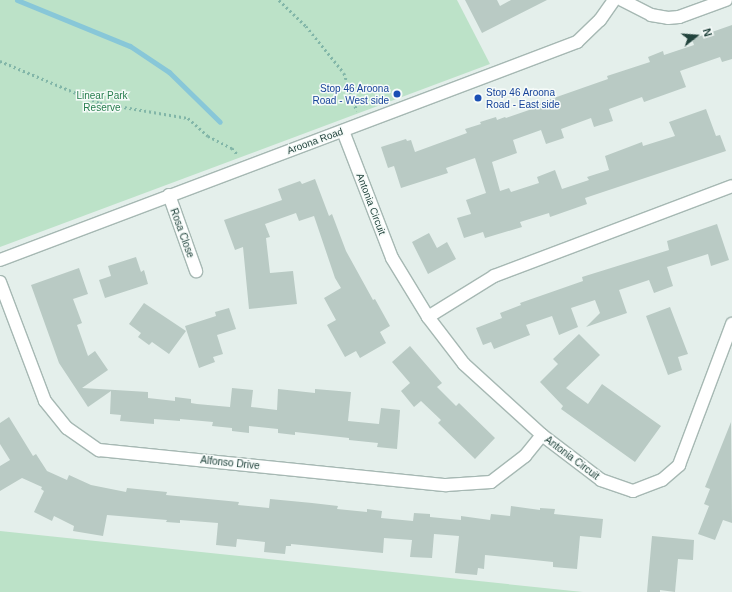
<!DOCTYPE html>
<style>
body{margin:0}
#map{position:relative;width:732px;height:592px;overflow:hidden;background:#e4efeb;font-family:Helvetica,sans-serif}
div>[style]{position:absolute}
.green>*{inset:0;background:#bce2c8}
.stream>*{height:5px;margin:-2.5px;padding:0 2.5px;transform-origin:2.5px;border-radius:2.5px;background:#88c7d8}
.building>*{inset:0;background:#b9cac4}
.path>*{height:2.5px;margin-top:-1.25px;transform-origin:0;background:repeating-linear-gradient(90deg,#82b6a8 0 2px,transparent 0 5px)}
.roads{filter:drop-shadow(1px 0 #a6b8b3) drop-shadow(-1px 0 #a6b8b3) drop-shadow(0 1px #a6b8b3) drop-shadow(0 -1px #a6b8b3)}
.minor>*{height:12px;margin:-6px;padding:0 6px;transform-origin:6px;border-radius:6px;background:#fff}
.dots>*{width:11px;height:11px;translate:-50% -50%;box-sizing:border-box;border:2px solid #f6fbf9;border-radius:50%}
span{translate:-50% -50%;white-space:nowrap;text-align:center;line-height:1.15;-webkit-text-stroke:3px #f6fbf9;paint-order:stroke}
.transit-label{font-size:10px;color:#164399}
.right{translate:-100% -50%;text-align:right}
.left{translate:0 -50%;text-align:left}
.park-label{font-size:10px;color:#277e4e}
.street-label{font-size:10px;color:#21433c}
.north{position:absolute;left:676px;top:16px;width:40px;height:40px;-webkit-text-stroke:3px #f6fbf9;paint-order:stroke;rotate:73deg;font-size:11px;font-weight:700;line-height:16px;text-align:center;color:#21433c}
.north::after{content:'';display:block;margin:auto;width:14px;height:18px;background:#21433c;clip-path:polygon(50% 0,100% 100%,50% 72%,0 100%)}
</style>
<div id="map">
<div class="green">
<i style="clip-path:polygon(0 0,457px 0,490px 64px,0 247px)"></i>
<i style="clip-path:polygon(0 531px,583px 592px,0 592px)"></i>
</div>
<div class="stream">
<i style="left:17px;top:0;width:122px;rotate:22.2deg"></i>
<i style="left:130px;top:46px;width:47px;rotate:33.7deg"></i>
<i style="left:169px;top:72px;width:71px;rotate:44.4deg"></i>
</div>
<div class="building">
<i style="clip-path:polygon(465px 0,497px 0,500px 6px,511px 0,547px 0,482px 33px)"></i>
<i style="clip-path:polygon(732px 25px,732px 59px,722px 62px,720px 57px,680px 71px,686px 87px,644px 102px,642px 97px,609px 109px,613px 121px,594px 127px,591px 118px,561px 129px,564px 138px,546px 144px,541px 130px,513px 140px,517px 153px,492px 162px,500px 191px,509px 188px,511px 192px,539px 183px,537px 177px,555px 170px,562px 189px,589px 180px,587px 177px,609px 170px,605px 156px,642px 142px,643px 146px,675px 136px,669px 122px,706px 109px,716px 136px,720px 135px,726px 151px,585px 198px,587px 204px,550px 217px,549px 213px,520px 222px,522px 227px,485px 238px,483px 232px,464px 238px,457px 218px,471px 214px,466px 200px,486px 193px,475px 158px,446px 168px,448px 173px,401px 188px,394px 166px,388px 168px,381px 147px,406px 139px,407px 141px,411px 140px,415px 152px,467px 133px,465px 129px,481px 124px,480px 122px,496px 117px,497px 120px,505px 117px,506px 118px,532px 109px,531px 106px,608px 79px,607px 76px,650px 62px,648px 57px,663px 51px,664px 55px,694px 45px,692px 39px)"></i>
<i style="clip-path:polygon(315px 179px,329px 216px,332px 214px,346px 251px,373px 300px,375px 299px,390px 326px,380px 332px,386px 343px,360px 358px,356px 351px,345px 357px,327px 325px,336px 320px,324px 298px,341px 288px,335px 278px,314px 216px,299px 221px,296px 213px,265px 224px,270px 237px,266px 238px,270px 273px,293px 271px,297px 304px,249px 309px,243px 247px,235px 250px,224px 220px,282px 200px,278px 189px,300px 181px,302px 184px)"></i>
<i style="clip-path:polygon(717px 224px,729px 260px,711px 266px,708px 254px,667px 267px,673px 286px,654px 293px,649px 280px,619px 290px,627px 313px,586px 327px,600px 313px,595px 300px,571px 308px,578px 327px,559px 335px,552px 316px,526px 325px,530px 335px,494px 349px,491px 342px,483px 345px,476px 328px,502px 318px,500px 313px,521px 305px,520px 303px,583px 281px,582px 277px,669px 250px,667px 241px)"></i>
<i style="clip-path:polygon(429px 233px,437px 248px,447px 242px,456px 259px,428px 274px,412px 242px)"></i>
<i style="clip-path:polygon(136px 257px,141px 272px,144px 270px,148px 284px,105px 298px,99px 280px,111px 276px,108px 266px)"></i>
<i style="clip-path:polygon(79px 268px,88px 294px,73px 299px,82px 323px,77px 325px,88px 356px,95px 351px,108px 370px,82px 388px,148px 392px,148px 398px,175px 401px,175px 397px,191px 399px,191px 403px,197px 404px,230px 407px,232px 388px,253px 390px,251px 407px,277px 410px,278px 389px,315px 393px,315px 389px,351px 392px,348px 421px,379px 424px,381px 408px,400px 410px,397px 449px,377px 447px,378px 443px,349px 440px,349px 438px,295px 432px,295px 435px,278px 433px,278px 429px,249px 426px,249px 433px,232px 431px,232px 428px,212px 426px,213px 422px,180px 419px,180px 421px,154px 419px,154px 424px,120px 421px,121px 415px,110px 414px,111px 391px,88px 407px,59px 363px,31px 285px)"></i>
<i style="clip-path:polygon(144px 303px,186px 331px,169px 354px,152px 342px,149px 345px,138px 337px,141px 333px,129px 324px)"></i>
<i style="clip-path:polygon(670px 307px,688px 354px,678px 357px,682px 370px,668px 375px,646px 316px)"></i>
<i style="clip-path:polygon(229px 308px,236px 329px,217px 335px,223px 354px,213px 357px,215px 362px,199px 368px,185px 326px,216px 316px,215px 312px)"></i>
<i style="clip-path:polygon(579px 334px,600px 355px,566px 388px,588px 404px,602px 384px,661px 426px,635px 462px,561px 409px,563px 406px,540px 382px,558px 364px,553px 359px)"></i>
<i style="clip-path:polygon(410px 346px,442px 383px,437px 387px,456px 406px,459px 403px,495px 438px,475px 459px,438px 423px,441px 420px,421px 401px,414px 407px,401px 391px,410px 383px,392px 362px)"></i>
<i style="clip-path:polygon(9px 417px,33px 456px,36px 454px,47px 471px,67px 480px,69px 475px,91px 485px,126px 492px,127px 488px,167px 492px,166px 495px,239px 502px,238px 505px,269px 508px,270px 499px,312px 503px,338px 506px,337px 509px,367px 512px,367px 509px,382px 511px,381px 518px,413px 521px,414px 513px,430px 514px,430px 517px,461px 520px,461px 516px,490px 520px,491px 514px,510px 516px,511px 506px,540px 510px,540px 508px,555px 509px,554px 514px,603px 519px,601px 538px,580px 536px,577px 569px,553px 567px,553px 562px,485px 555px,484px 569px,478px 568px,477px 575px,455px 573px,459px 536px,434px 534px,432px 558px,410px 557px,412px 540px,384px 538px,383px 553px,291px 544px,291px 546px,286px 546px,285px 554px,264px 552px,265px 542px,237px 539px,236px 547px,216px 545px,218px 523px,180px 520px,180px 523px,166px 522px,167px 520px,107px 515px,103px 536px,73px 531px,74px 526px,54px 516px,52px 521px,34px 512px,44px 491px,41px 489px,42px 487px,22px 478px,0 491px,0 466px,10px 460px,0 444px,0 423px)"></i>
<i style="clip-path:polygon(731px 422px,732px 523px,723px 520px,715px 540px,698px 534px,709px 506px,704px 504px,710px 489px,705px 487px)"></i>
<i style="clip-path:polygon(652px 536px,694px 540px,693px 560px,678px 559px,675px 592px,660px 590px,660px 592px,647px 592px)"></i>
</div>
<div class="path">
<i style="left:279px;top:0;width:37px;rotate:44deg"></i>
<i style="left:306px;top:26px;width:60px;rotate:51deg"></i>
<i style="left:344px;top:73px;width:40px;rotate:71.1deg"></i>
<i style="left:0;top:61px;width:108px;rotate:22.8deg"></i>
<i style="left:100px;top:103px;width:89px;rotate:9.7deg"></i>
<i style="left:188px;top:118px;width:27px;rotate:42deg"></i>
<i style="left:208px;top:136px;width:27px;rotate:27deg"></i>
<i style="left:232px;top:148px;width:9px;rotate:49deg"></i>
</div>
<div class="roads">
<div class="minor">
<i style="left:622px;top:0;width:33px;rotate:27deg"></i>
<i style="left:651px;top:15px;width:17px;rotate:10deg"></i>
<i style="left:668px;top:18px;width:11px;rotate:-5deg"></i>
<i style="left:679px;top:17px;width:50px;rotate:-19.9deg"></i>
<i style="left:343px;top:131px;width:136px;rotate:68.9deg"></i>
<i style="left:392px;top:258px;width:69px;rotate:58.6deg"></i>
<i style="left:428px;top:317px;width:59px;rotate:52.5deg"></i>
<i style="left:464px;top:364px;width:105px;rotate:42.3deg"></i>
<i style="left:542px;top:435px;width:74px;rotate:37.3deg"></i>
<i style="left:601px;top:480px;width:34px;rotate:19deg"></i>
<i style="left:633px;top:491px;width:31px;rotate:-21deg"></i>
<i style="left:662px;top:480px;width:23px;rotate:-41deg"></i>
<i style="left:679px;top:465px;width:151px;rotate:-69.4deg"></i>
<i style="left:169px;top:195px;width:81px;rotate:70.4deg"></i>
<i style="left:0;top:260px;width:617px;rotate:-20.7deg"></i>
<i style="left:577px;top:42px;width:32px;rotate:-44deg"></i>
<i style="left:600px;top:20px;width:24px;rotate:-55deg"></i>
<i style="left:0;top:282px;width:127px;rotate:69.3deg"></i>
<i style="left:45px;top:401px;width:35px;rotate:51deg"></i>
<i style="left:67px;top:428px;width:39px;rotate:35deg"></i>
<i style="left:99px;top:450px;width:349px;rotate:5.8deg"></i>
<i style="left:446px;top:485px;width:45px;rotate:-3.8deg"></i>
<i style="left:491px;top:482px;width:43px;rotate:-37.4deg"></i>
<i style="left:525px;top:456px;width:27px;rotate:-51deg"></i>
<i style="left:428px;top:317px;width:78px;rotate:-31.8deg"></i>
<i style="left:494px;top:276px;width:254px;rotate:-20.7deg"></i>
</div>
</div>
<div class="dots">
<i style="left:397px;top:94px;background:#1a4fb4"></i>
<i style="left:478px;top:98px;background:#1a4fb4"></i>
</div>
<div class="transit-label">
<span class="right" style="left:389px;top:94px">Stop 46 Aroona<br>Road - West side</span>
<span class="left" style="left:486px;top:98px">Stop 46 Aroona<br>Road - East side</span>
</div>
<div class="park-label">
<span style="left:102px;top:101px">Linear Park<br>Reserve</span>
</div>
<div class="street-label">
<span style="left:315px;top:141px;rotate:-20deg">Aroona Road</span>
<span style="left:371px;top:204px;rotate:69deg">Antonia Circuit</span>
<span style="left:182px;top:233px;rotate:70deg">Rosa Close</span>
<span style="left:572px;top:458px;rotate:37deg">Antonia Circuit</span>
<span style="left:230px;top:463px;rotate:6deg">Alfonso Drive</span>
</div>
<div class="north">N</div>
</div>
